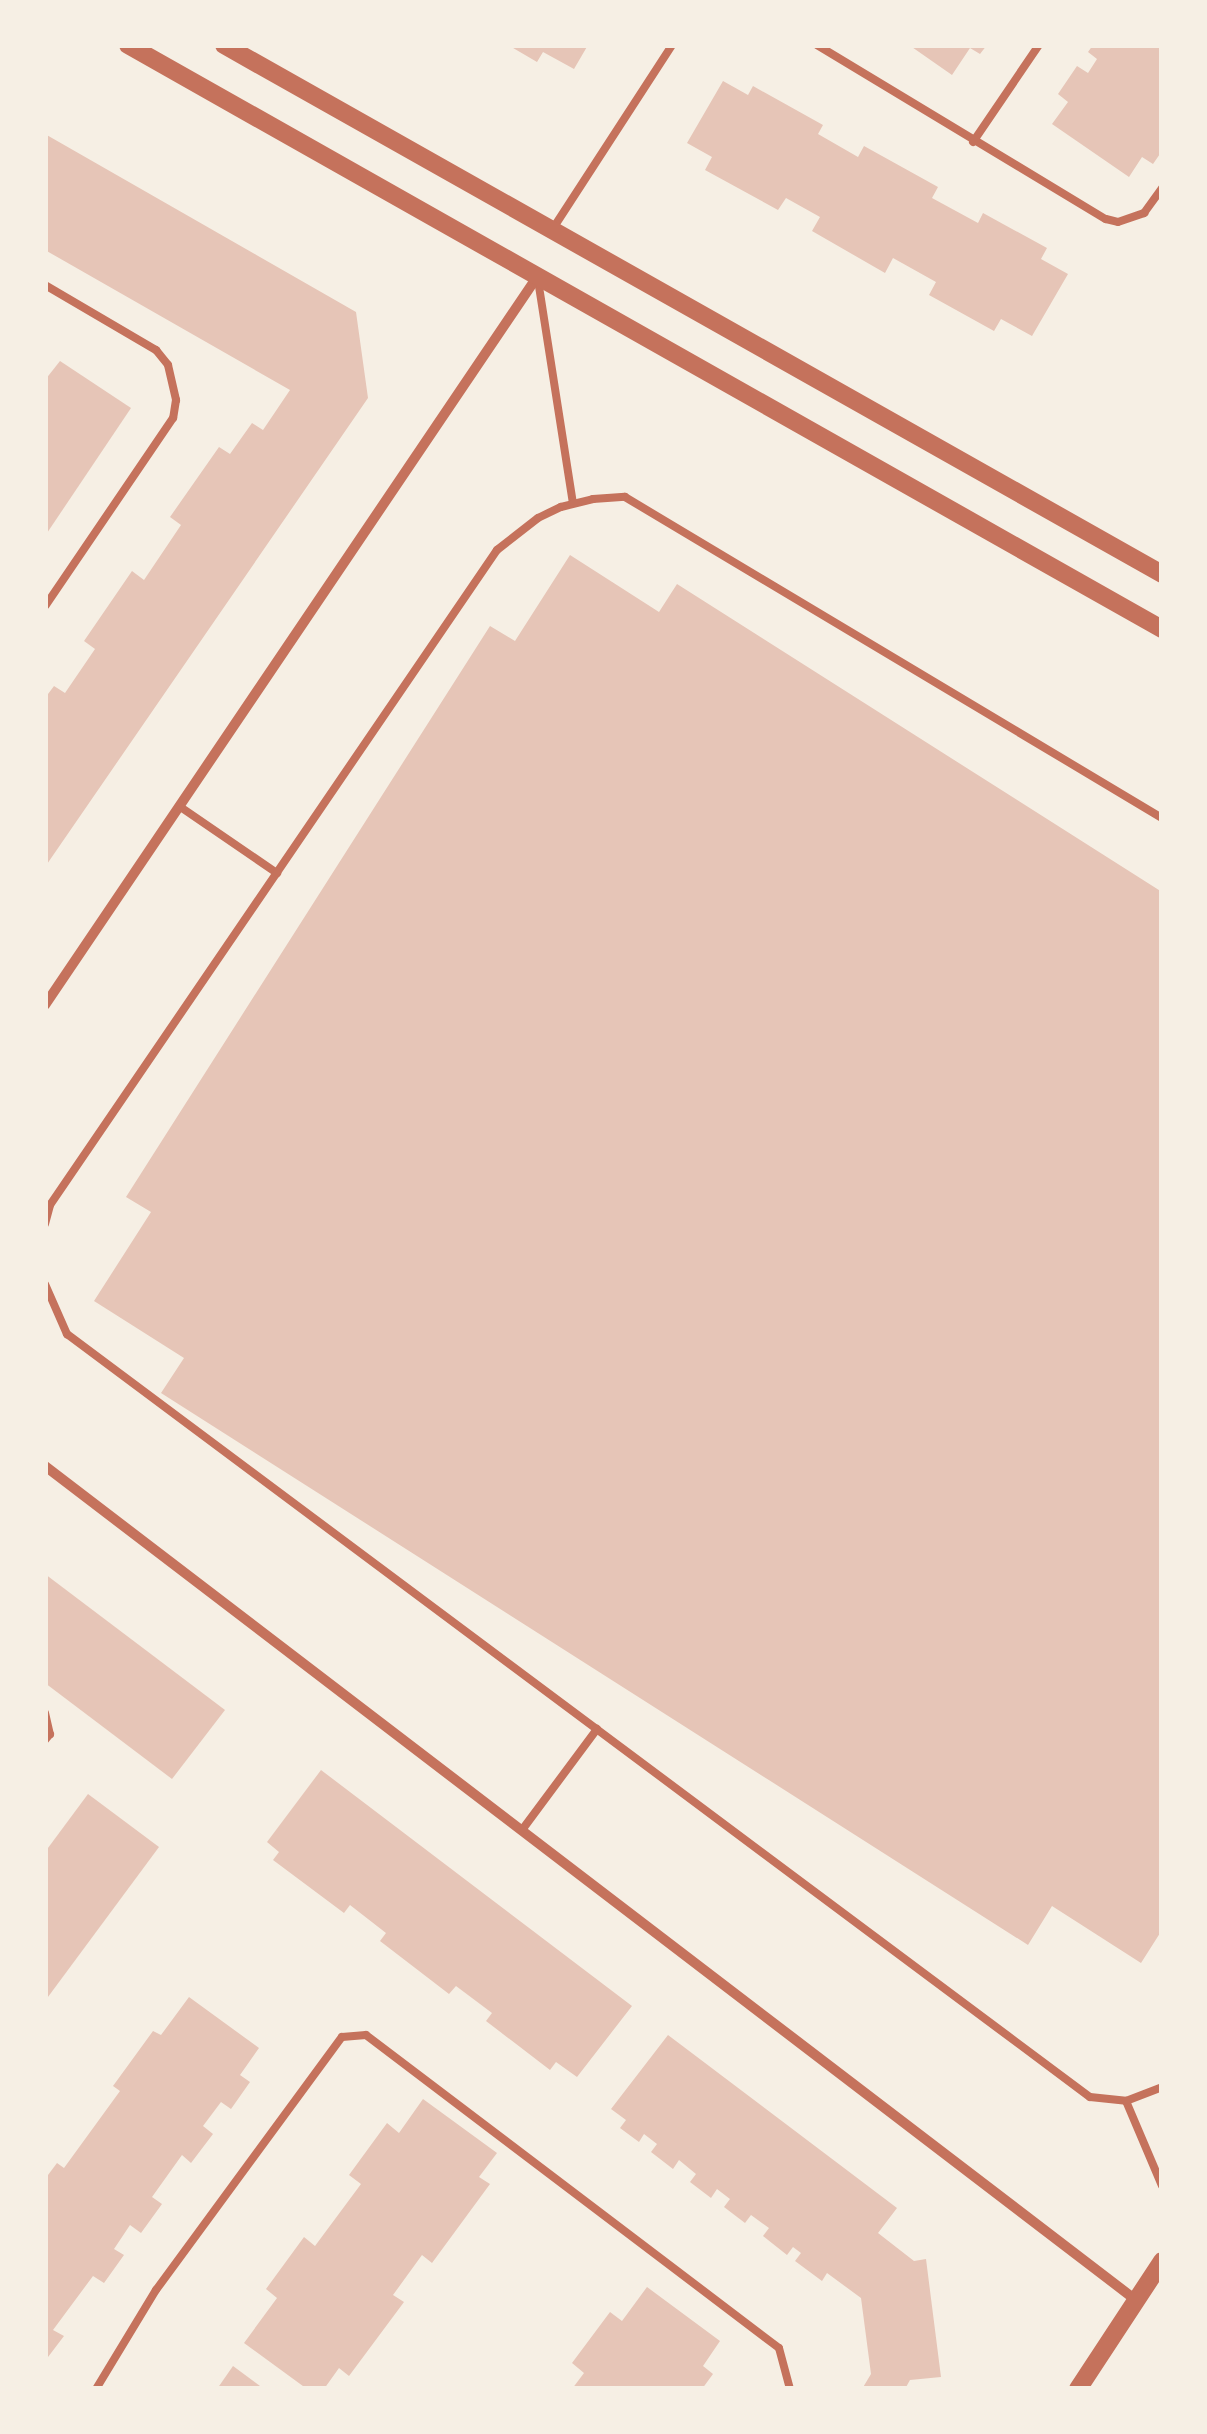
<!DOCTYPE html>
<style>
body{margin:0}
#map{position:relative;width:1207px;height:2434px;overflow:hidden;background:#f6efe4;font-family:"Roboto Serif",serif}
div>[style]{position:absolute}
.building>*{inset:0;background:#e6c5b7}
.service>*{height:8px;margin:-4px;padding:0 4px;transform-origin:4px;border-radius:4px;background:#c5725c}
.minor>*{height:10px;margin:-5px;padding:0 5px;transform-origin:5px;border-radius:5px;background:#c5725c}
.tertiary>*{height:18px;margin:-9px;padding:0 9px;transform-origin:9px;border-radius:9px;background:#c5725c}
span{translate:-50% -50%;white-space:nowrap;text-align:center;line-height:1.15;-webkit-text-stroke:8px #f6efe4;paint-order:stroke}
.frame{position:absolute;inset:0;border:48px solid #f6efe4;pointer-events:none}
</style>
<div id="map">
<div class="building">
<i style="clip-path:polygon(508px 45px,588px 45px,574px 69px,543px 52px,537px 62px)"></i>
<i style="clip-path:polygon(909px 45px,987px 45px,980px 54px,970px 48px,952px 75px)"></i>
<i style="clip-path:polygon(1093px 45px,1162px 45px,1162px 151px,1153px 164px,1142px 157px,1129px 177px,1052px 124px,1068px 102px,1058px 94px,1077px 66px,1088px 73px,1097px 59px,1088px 52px)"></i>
<i style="clip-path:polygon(723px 81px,748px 95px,753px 86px,823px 125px,818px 134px,858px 157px,864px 146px,938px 187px,932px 198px,978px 223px,983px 213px,1047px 248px,1041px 259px,1068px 274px,1032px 336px,1001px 319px,994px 331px,929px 295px,936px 282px,893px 258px,885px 273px,812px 231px,820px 217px,786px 198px,778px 210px,705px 170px,712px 157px,687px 143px)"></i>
<i style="clip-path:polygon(45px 134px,356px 312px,368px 398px,45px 867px,45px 698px,54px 686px,65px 693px,95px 649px,84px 641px,132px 571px,144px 580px,181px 525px,170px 517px,219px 447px,230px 454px,252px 423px,263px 430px,290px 390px,45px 250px)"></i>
<i style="clip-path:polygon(60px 361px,131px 408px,45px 536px,45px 380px)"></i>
<i style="clip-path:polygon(570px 555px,659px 612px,677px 584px,1162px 892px,1162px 1930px,1141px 1963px,1052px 1906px,1028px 1945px,161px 1393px,184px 1358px,94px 1301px,151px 1212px,126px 1197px,490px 626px,515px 641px)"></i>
<i style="clip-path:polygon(45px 1574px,225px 1710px,172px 1779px,45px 1683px)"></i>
<i style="clip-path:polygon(321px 1770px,632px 2006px,577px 2077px,556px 2062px,550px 2070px,486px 2021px,492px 2013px,456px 1986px,449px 1994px,380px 1941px,386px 1933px,350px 1905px,344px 1913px,273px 1860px,279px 1852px,267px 1842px)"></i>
<i style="clip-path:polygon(88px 1794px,159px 1847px,45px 2001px,45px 1852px)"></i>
<i style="clip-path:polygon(189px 1997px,259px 2048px,240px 2075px,250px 2082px,231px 2109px,221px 2102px,203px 2126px,213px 2134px,191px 2163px,182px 2155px,152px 2197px,162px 2204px,141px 2233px,130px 2225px,114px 2249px,124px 2255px,104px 2283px,93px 2276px,53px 2330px,64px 2336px,45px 2361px,45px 2179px,57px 2163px,64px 2168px,120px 2091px,113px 2086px,153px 2031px,161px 2035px)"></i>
<i style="clip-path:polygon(668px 2035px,897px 2208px,878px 2233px,914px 2261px,926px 2259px,941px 2377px,910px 2380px,905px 2389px,862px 2389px,871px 2374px,861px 2298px,827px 2273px,822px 2281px,795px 2261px,801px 2253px,793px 2247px,787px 2255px,763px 2236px,769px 2228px,751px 2215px,745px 2223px,724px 2207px,730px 2199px,717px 2189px,711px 2198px,690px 2182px,696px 2174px,679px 2160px,673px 2169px,651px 2152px,657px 2144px,644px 2134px,639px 2142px,620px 2128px,626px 2120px,611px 2109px)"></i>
<i style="clip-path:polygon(423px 2099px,497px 2153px,479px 2177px,490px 2184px,432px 2263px,422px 2255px,393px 2295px,404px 2302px,349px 2376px,339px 2368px,324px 2389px,307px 2389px,244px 2343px,277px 2298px,266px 2289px,304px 2237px,315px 2246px,361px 2184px,349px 2175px,387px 2123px,399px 2133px)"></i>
<i style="clip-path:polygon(647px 2287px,720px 2341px,703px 2366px,713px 2374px,702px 2389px,572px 2389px,584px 2373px,572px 2363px,610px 2312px,622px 2321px)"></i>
<i style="clip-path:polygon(233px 2366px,264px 2389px,217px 2389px)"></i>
</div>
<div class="service">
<i style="left:817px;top:45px;width:337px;rotate:31.1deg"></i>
<i style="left:1106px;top:219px;width:12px;rotate:14deg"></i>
<i style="left:1118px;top:222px;width:28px;rotate:-19deg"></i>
<i style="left:1144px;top:213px;width:31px;rotate:-54deg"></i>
<i style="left:973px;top:142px;width:117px;rotate:-55.8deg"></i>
<i style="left:552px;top:230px;width:221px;rotate:-57deg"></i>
<i style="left:538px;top:280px;width:226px;rotate:81.1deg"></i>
<i style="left:45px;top:285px;width:129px;rotate:30.4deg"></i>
<i style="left:156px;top:350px;width:19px;rotate:51deg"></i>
<i style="left:168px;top:365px;width:36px;rotate:77deg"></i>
<i style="left:176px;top:400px;width:18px;rotate:99deg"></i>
<i style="left:173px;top:418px;width:227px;rotate:124.2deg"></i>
<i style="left:179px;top:806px;width:119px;rotate:34.4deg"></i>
<i style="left:45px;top:1224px;width:20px;rotate:-75deg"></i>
<i style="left:50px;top:1205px;width:793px;rotate:-55.69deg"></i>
<i style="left:497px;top:550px;width:52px;rotate:-38deg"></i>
<i style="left:538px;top:518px;width:25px;rotate:-26deg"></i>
<i style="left:561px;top:507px;width:33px;rotate:-14deg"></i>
<i style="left:593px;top:499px;width:32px;rotate:-4deg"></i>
<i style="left:625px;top:497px;width:626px;rotate:30.87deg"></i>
<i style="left:45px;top:1284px;width:55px;rotate:66.3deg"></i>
<i style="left:67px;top:1334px;width:1276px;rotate:36.72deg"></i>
<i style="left:1090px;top:2097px;width:36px;rotate:6deg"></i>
<i style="left:1126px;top:2101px;width:39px;rotate:-21deg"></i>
<i style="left:45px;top:1713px;width:22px;rotate:77deg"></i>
<i style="left:50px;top:1734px;width:8px;rotate:130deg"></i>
<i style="left:522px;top:1830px;width:126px;rotate:-53.4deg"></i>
<i style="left:1126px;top:2101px;width:92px;rotate:67deg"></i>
<i style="left:96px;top:2389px;width:116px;rotate:-58.8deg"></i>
<i style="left:156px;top:2290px;width:314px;rotate:-53.7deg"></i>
<i style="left:342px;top:2037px;width:24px;rotate:-5deg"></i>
<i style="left:366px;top:2035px;width:518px;rotate:37.16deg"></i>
<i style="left:779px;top:2348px;width:42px;rotate:75deg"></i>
</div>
<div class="minor">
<i style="left:45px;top:1005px;width:879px;rotate:-55.95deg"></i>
<i style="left:45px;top:1466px;width:1373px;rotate:37.4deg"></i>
</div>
<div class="tertiary">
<i style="left:128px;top:45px;width:1188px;rotate:29.46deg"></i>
<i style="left:224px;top:45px;width:1077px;rotate:29.42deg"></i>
<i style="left:1078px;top:2389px;width:153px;rotate:-56.7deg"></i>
</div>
<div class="frame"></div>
</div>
